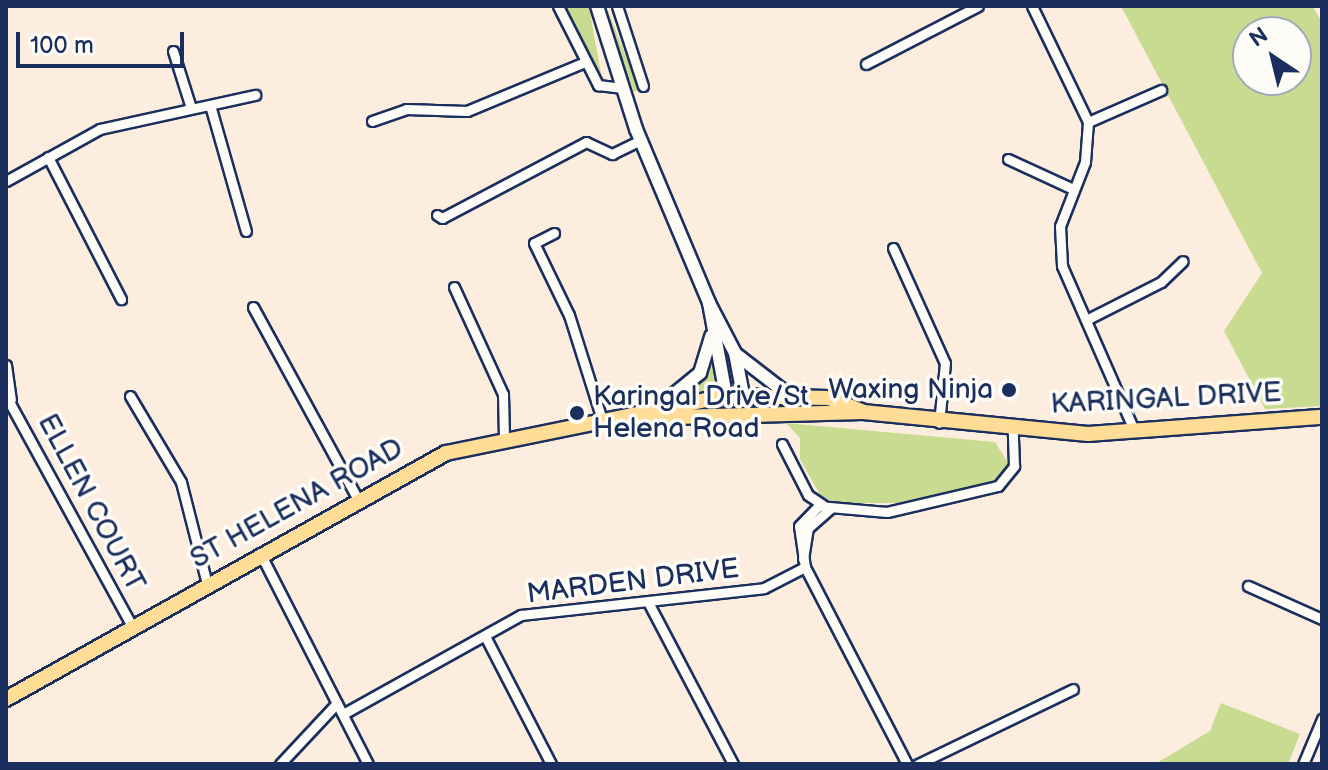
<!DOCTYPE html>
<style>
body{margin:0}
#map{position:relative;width:1328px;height:770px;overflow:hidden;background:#fceddf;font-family:"Balsamiq Sans",sans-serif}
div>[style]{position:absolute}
.green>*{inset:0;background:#c9db90}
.roads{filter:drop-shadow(2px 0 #1b2f5e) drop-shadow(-2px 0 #1b2f5e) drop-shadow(0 2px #1b2f5e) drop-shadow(0 -2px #1b2f5e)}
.street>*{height:9px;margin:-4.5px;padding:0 4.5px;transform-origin:4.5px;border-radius:4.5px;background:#fdfcf7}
.secondary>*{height:12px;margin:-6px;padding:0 6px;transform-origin:6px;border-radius:6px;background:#fdfcf7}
.primary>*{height:14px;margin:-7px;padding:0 7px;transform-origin:7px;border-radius:7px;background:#ffdd96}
.dots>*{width:22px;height:22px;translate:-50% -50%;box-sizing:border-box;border:4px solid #fdfcf7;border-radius:50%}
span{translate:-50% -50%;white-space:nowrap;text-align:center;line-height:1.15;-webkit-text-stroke:7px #fdfcf7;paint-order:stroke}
.poi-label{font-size:28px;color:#1b2f5e}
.right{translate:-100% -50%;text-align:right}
.left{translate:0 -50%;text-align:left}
.street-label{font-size:28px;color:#1b2f5e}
.frame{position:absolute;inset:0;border:8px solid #1b2f5e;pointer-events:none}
.north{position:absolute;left:1232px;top:16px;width:80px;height:80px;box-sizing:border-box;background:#fdfcf7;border:2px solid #a3aaba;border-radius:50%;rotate:325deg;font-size:22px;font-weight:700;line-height:32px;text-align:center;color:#1b2f5e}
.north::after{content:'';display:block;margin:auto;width:28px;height:36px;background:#1b2f5e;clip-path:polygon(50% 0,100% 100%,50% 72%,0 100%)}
.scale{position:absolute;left:16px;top:32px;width:168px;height:36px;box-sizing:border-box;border:4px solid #1b2f5e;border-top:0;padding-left:10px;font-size:24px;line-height:28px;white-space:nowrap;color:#1b2f5e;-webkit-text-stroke:6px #fdfcf7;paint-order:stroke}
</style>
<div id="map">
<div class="green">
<i style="clip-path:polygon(563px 6px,589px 6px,601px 74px,594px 70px)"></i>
<i style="clip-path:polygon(606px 6px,639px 89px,634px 92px,615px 43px)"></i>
<i style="clip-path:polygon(evenodd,1121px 6px,1313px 6px,1322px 23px,1322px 406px,1265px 409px,1224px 331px,1262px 273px,1121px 6px,1248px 32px,1296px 32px,1296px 80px,1248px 80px,1248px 32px)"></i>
<i style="clip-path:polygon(713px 355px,716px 390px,682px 395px,705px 373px)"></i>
<i style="clip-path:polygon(786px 423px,995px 442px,1008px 463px,997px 480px,902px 503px,835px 503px,820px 495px,800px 459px,800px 438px)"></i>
<i style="clip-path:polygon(1221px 703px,1300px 734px,1288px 764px,1155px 764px,1210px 731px)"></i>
</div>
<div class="roads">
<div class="street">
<i style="left:558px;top:6px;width:89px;rotate:63.1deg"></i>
<i style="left:598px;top:85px;width:23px;rotate:7deg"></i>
<i style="left:617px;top:6px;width:84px;rotate:72deg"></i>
<i style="left:1032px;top:6px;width:129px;rotate:64.2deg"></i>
<i style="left:1088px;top:122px;width:40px;rotate:94.3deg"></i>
<i style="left:1085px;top:162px;width:69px;rotate:111.3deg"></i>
<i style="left:1060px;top:226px;width:40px;rotate:87.1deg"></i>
<i style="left:1062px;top:266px;width:181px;rotate:66.3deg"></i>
<i style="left:173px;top:51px;width:60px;rotate:72.5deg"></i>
<i style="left:866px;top:64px;width:126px;rotate:-27.4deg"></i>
<i style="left:210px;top:105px;width:131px;rotate:74.1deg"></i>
<i style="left:372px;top:121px;width:36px;rotate:-19deg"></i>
<i style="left:406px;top:109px;width:61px;rotate:1.9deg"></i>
<i style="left:467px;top:111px;width:128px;rotate:-22.6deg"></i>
<i style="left:1088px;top:122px;width:80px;rotate:-23.7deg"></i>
<i style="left:48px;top:157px;width:160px;rotate:62.8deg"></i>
<i style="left:1008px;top:159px;width:72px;rotate:24.8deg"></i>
<i style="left:6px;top:181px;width:107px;rotate:-29deg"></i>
<i style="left:100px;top:129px;width:159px;rotate:-12.4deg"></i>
<i style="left:437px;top:215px;width:6px;rotate:31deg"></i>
<i style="left:442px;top:218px;width:163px;rotate:-27.8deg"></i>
<i style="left:586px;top:142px;width:29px;rotate:25deg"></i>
<i style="left:612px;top:154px;width:32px;rotate:-26deg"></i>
<i style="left:554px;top:233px;width:22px;rotate:153deg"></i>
<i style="left:534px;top:243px;width:80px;rotate:64.1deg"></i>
<i style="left:569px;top:315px;width:113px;rotate:72.5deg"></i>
<i style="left:893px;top:248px;width:126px;rotate:65.7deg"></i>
<i style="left:945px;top:363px;width:60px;rotate:95.7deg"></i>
<i style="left:454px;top:287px;width:118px;rotate:65.4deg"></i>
<i style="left:503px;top:394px;width:43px;rotate:88.7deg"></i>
<i style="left:253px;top:307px;width:217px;rotate:61.4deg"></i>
<i style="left:1086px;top:320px;width:84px;rotate:-26.9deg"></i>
<i style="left:1161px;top:282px;width:30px;rotate:-44deg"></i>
<i style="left:6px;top:365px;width:35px;rotate:82deg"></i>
<i style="left:6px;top:396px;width:262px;rotate:61.3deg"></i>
<i style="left:130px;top:396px;width:100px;rotate:59.3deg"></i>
<i style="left:181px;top:482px;width:105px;rotate:75.7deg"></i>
<i style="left:782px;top:444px;width:57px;rotate:63deg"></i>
<i style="left:808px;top:495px;width:18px;rotate:34deg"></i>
<i style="left:260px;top:553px;width:237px;rotate:62.9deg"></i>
<i style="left:803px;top:559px;width:31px;rotate:-81deg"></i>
<i style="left:808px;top:528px;width:29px;rotate:-41deg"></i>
<i style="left:1248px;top:586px;width:81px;rotate:24deg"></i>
<i style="left:648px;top:602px;width:183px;rotate:62.3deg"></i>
<i style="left:485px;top:636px;width:144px;rotate:62.7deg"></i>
<i style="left:343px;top:714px;width:204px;rotate:-29.1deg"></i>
<i style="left:521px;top:615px;width:244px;rotate:-6.3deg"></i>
<i style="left:764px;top:588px;width:46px;rotate:-27.1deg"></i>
<i style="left:280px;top:764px;width:83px;rotate:-46.9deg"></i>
<i style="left:907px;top:764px;width:222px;rotate:-117.4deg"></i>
<i style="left:805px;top:567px;width:41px;rotate:-98.3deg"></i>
<i style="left:799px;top:526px;width:28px;rotate:-46deg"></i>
<i style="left:818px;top:506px;width:69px;rotate:5deg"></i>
<i style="left:887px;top:512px;width:114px;rotate:-13.2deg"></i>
<i style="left:998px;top:486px;width:26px;rotate:-51deg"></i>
<i style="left:1014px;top:466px;width:34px;rotate:-92deg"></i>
<i style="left:918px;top:764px;width:172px;rotate:-25.8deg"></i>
<i style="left:1303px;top:764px;width:49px;rotate:-67.1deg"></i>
</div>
<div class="secondary">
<i style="left:597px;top:6px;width:129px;rotate:72.4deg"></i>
<i style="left:636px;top:129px;width:189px;rotate:67.2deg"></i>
<i style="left:709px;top:303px;width:95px;rotate:79.6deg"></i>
<i style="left:709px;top:303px;width:56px;rotate:62.5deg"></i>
<i style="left:735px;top:353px;width:43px;rotate:79.2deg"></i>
<i style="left:737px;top:355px;width:67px;rotate:37.7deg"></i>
<i style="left:656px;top:409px;width:57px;rotate:-39.3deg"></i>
<i style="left:700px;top:373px;width:39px;rotate:-73deg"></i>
</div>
<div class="primary">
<i style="left:638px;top:418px;width:225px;rotate:-1.5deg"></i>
<i style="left:863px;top:412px;width:226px;rotate:5.6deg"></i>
<i style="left:1088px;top:434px;width:235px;rotate:-4.2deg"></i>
<i style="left:6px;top:699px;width:504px;rotate:-29.21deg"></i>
<i style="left:446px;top:453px;width:286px;rotate:-11.5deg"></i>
<i style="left:726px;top:396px;width:103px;rotate:1.1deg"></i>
<i style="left:829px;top:398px;width:37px;rotate:22deg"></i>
</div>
</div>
<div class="dots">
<i style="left:1009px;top:390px;background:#1b2f5e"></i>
<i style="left:577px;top:413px;background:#1b2f5e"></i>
</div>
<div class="poi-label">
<span class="right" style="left:993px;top:390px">Waxing Ninja</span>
<span class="left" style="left:593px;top:413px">Karingal Drive/St<br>Helena Road</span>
</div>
<div class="street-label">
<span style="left:1166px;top:399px;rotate:-3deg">KARINGAL DRIVE</span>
<span style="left:91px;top:503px;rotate:62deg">ELLEN COURT</span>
<span style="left:297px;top:504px;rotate:-29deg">ST HELENA ROAD</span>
<span style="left:633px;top:582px;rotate:-7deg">MARDEN DRIVE</span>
</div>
<div class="frame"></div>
<div class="north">N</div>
<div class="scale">100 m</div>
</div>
